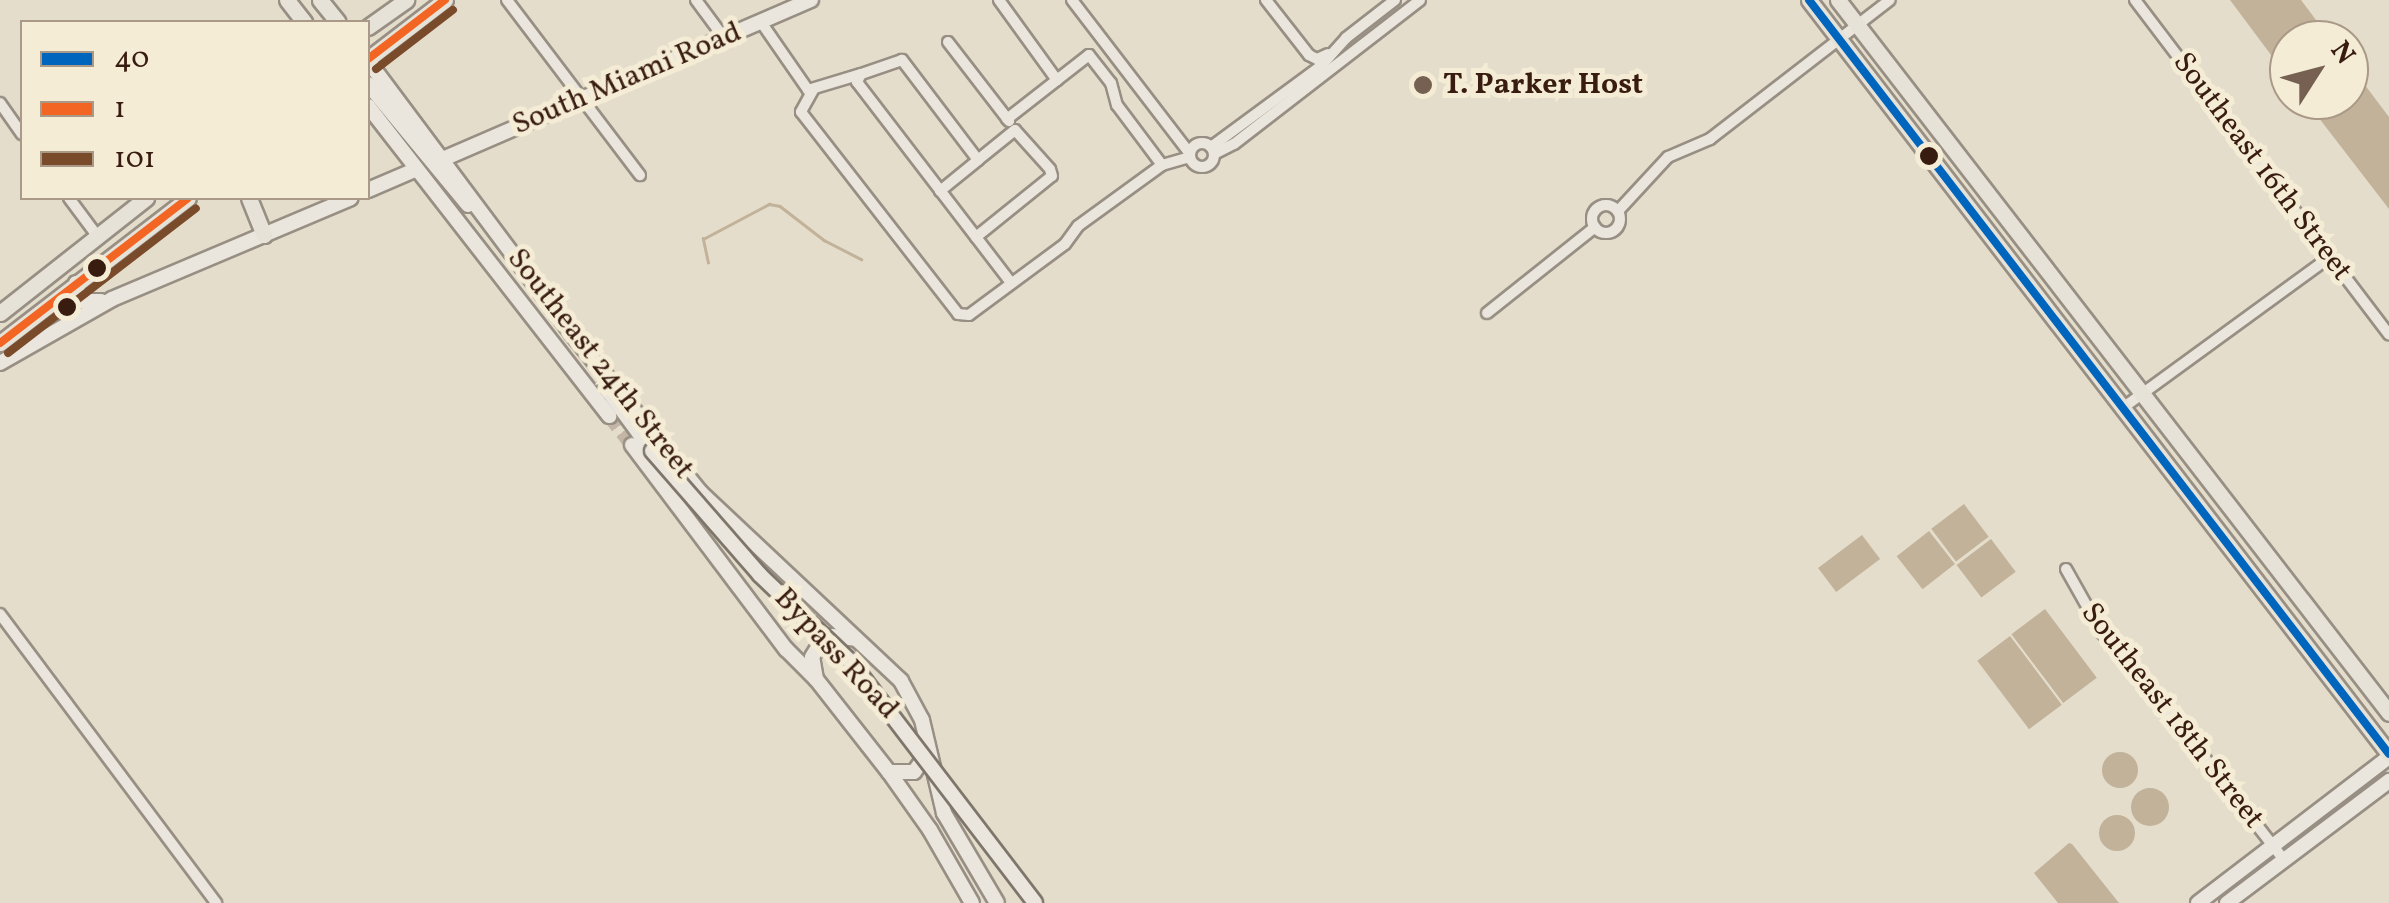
<!DOCTYPE html>
<style>
body{margin:0}
#map{position:relative;width:2389px;height:903px;overflow:hidden;background:#e5ddcb;font-family:Vollkorn,serif}
div>[style]{position:absolute}
.water>*{inset:0;background:#c1b299;transform-origin:0 0}
.round{border-radius:50%}
.stream>*{height:2.5px;margin:-1.25px;padding:0 1.25px;transform-origin:1.25px;border-radius:1.25px;background:#c1b299}
.secondary-tunnel>*{height:14px;margin-top:-7px;transform-origin:0;background:repeating-linear-gradient(90deg,#c3b6a6 0 14px,transparent 0 21px)}
.roads{filter:drop-shadow(2px 0 #988f84) drop-shadow(-2px 0 #988f84) drop-shadow(0 2px #988f84) drop-shadow(0 -2px #988f84)}
.street>*{height:10px;margin:-5px;padding:0 5px;transform-origin:5px;border-radius:5px;background:#eae6dd}
.street>.ring{margin:-5px;padding:0;box-sizing:content-box;background:none;border:10px solid #eae6dd;border-radius:50%}
.secondary>*{height:14px;margin:-7px;padding:0 7px;transform-origin:7px;border-radius:7px;background:#eae6dd}
.primary>*{height:15px;margin:-7.5px;padding:0 7.5px;transform-origin:7.5px;border-radius:7.5px;background:#e7e2d7}
.bridges{filter:drop-shadow(2px 0 #7f766b) drop-shadow(-2px 0 #7f766b) drop-shadow(0 2px #7f766b) drop-shadow(0 -2px #7f766b)}
.secondary-bridge>*{height:14px;margin:-7px;padding:0 7px;transform-origin:7px;border-radius:7px;background:#eae6dd}
.bus-1>*{height:8px;margin:-4px;padding:0 4px;transform-origin:4px;border-radius:4px;background:#0065bd}
.bus-2>*{height:8px;margin:-4px;padding:0 4px;transform-origin:4px;border-radius:4px;background:#f26522}
.bus-3>*{height:8px;margin:-4px;padding:0 4px;transform-origin:4px;border-radius:4px;background:#7a4b2a}
.dots>*{width:28px;height:28px;translate:-50% -50%;box-sizing:border-box;border:5px solid #f5ecd6;border-radius:50%}
span{translate:-50% -50%;white-space:nowrap;text-align:center;line-height:1.15;-webkit-text-stroke:10px #f5ecd6;paint-order:stroke}
.street-label{font-size:30px;color:#391c10}
.poi-label{font-size:30px;color:#391c10;font-weight:700}
.left{translate:0 -50%;text-align:left}
.legend{position:absolute;left:20px;top:20px;width:350px;height:180px;box-sizing:border-box;background:#f5ecd6;border:2px solid #aa9987;margin:0;padding:12px 18px;list-style:none;font-size:30px;color:#391c10}
.legend li{display:flex;align-items:center;gap:20px;height:50px}
.legend b{width:50px;border:2px solid #aa9987}
.north{position:absolute;left:2269px;top:20px;width:100px;height:100px;box-sizing:border-box;background:#f5ecd6;border:2px solid #aa9987;border-radius:50%;rotate:54deg;font-size:28px;font-weight:700;line-height:40px;text-align:center;color:#391c10}
.north::after{content:'';display:block;margin:auto;width:35px;height:45px;background:#756051;clip-path:polygon(50% 0,100% 100%,50% 72%,0 100%)}
</style>
<div id="map">
<div class="water">
<i style="clip-path:polygon(2230px 0,2301px 0,2331px 40px,2289px 40px,2289px 79px)"></i>
<i style="clip-path:polygon(2349px 64px,2389px 117px,2389px 209px,2305px 100px,2349px 100px)"></i>
<i style="left:1964px;top:504px;width:41px;height:41px;rotate:53deg"></i>
<i style="left:1929px;top:531px;width:42px;height:41px;rotate:52deg"></i>
<i style="left:1862px;top:535px;width:30px;height:55px;rotate:53deg"></i>
<i style="left:1991px;top:539px;width:41px;height:43px;rotate:53deg"></i>
<i style="left:2045px;top:609px;width:86px;height:42px;rotate:53deg"></i>
<i style="left:2010px;top:636px;width:86px;height:41px;rotate:53deg"></i>
<i class="round" style="left:2102px;top:752px;width:36px;height:36px"></i>
<i class="round" style="left:2131px;top:788px;width:38px;height:38px"></i>
<i class="round" style="left:2099px;top:815px;width:36px;height:36px"></i>
<i style="clip-path:polygon(2069px 843px,2072px 844px,2119px 903px,2058px 903px,2034px 873px)"></i>
</div>
<div class="stream">
<i style="left:708px;top:263px;width:25px;rotate:-102deg"></i>
<i style="left:703px;top:239px;width:75px;rotate:-27.9deg"></i>
<i style="left:769px;top:204px;width:11px;rotate:10deg"></i>
<i style="left:780px;top:206px;width:56px;rotate:37.7deg"></i>
<i style="left:824px;top:240px;width:42px;rotate:27.2deg"></i>
</div>
<div class="secondary-tunnel">
<i style="left:609px;top:416px;width:37px;rotate:52deg"></i>
</div>
<div class="roads">
<div class="street">
<i style="left:507px;top:0;width:220px;rotate:52.8deg"></i>
<i style="left:696px;top:0;width:47px;rotate:53.6deg"></i>
<i style="left:999px;top:0;width:99px;rotate:54.1deg"></i>
<i style="left:1072px;top:0;width:194px;rotate:52.5deg"></i>
<i style="left:1266px;top:0;width:70px;rotate:52deg"></i>
<i style="left:1309px;top:55px;width:9px;rotate:27deg"></i>
<i style="left:1317px;top:59px;width:12px;rotate:-24deg"></i>
<i style="left:2135px;top:0;width:420px;rotate:52.8deg"></i>
<i style="left:761px;top:22px;width:83px;rotate:55.3deg"></i>
<i style="left:808px;top:90px;width:55px;rotate:-16.8deg"></i>
<i style="left:948px;top:42px;width:100px;rotate:52.3deg"></i>
<i style="left:813px;top:90px;width:25px;rotate:119deg"></i>
<i style="left:801px;top:112px;width:256px;rotate:52.1deg"></i>
<i style="left:958px;top:314px;width:11px;rotate:5deg"></i>
<i style="left:969px;top:315px;width:119px;rotate:-36.5deg"></i>
<i style="left:1065px;top:244px;width:22px;rotate:-54deg"></i>
<i style="left:1078px;top:226px;width:104px;rotate:-36deg"></i>
<i style="left:1162px;top:165px;width:29px;rotate:-16deg"></i>
<i style="left:0;top:103px;width:38px;rotate:55deg"></i>
<i style="left:1007px;top:119px;width:104px;rotate:-38deg"></i>
<i style="left:1089px;top:55px;width:36px;rotate:52deg"></i>
<i style="left:1111px;top:83px;width:23px;rotate:75deg"></i>
<i style="left:1117px;top:105px;width:75px;rotate:53.1deg"></i>
<i class="ring" style="left:1190px;top:143px;width:14px;height:14px"></i>
<i style="left:1211px;top:147px;width:137px;rotate:-36.4deg"></i>
<i style="left:1321px;top:66px;width:38px;rotate:-48deg"></i>
<i style="left:1346px;top:38px;width:62px;rotate:-37.8deg"></i>
<i style="left:1214px;top:154px;width:22px;rotate:-27deg"></i>
<i style="left:1234px;top:144px;width:235px;rotate:-37.7deg"></i>
<i style="left:940px;top:191px;width:49px;rotate:-39.2deg"></i>
<i style="left:69px;top:198px;width:49px;rotate:53.4deg"></i>
<i class="ring" style="left:1592px;top:205px;width:18px;height:18px"></i>
<i style="left:1618px;top:211px;width:74px;rotate:-47.2deg"></i>
<i style="left:1668px;top:157px;width:46px;rotate:-23.2deg"></i>
<i style="left:1710px;top:139px;width:227px;rotate:-37.7deg"></i>
<i style="left:976px;top:237px;width:97px;rotate:-38.8deg"></i>
<i style="left:1052px;top:176px;width:7px;rotate:-106deg"></i>
<i style="left:1050px;top:169px;width:52px;rotate:-131.9deg"></i>
<i style="left:1015px;top:130px;width:48px;rotate:141deg"></i>
<i style="left:978px;top:160px;width:126px;rotate:-127.2deg"></i>
<i style="left:902px;top:60px;width:43px;rotate:161.1deg"></i>
<i style="left:861px;top:74px;width:9px;rotate:117deg"></i>
<i style="left:857px;top:82px;width:253px;rotate:52.5deg"></i>
<i style="left:1487px;top:313px;width:138px;rotate:-38.5deg"></i>
<i style="left:2124px;top:407px;width:256px;rotate:-36.1deg"></i>
<i style="left:2066px;top:569px;width:73px;rotate:60.6deg"></i>
<i style="left:2102px;top:633px;width:40px;rotate:46deg"></i>
<i style="left:2130px;top:662px;width:251px;rotate:52.1deg"></i>
<i style="left:0;top:614px;width:361px;rotate:53.2deg"></i>
</div>
<div class="secondary">
<i style="left:368px;top:61px;width:342px;rotate:53.2deg"></i>
<i style="left:573px;top:335px;width:203px;rotate:51deg"></i>
<i style="left:701px;top:493px;width:274px;rotate:43.2deg"></i>
<i style="left:901px;top:681px;width:44px;rotate:61.7deg"></i>
<i style="left:922px;top:720px;width:96px;rotate:76.7deg"></i>
<i style="left:944px;top:813px;width:104px;rotate:59.5deg"></i>
<i style="left:368px;top:84px;width:157px;rotate:50.4deg"></i>
<i style="left:368px;top:106px;width:393px;rotate:52.1deg"></i>
<i style="left:443px;top:159px;width:401px;rotate:-23.4deg"></i>
<i style="left:368px;top:190px;width:53px;rotate:-23.2deg"></i>
<i style="left:76px;top:283px;width:18px;rotate:77deg"></i>
<i style="left:80px;top:301px;width:21px"></i>
<i style="left:0;top:363px;width:129px;rotate:-29.7deg"></i>
<i style="left:112px;top:299px;width:259px;rotate:-22.9deg"></i>
<i style="left:605px;top:387px;width:79px;rotate:53.7deg"></i>
<i style="left:632px;top:445px;width:256px;rotate:53deg"></i>
<i style="left:786px;top:649px;width:42px;rotate:45deg"></i>
<i style="left:816px;top:679px;width:118px;rotate:51.9deg"></i>
<i style="left:889px;top:772px;width:71px;rotate:54.7deg"></i>
<i style="left:930px;top:830px;width:84px;rotate:60.1deg"></i>
<i style="left:816px;top:679px;width:22px;rotate:-100deg"></i>
<i style="left:812px;top:657px;width:15px;rotate:-58deg"></i>
<i style="left:820px;top:644px;width:14px;rotate:-34deg"></i>
<i style="left:832px;top:636px;width:24px;rotate:7deg"></i>
<i style="left:889px;top:772px;width:25px"></i>
<i style="left:914px;top:772px;width:24px;rotate:-54deg"></i>
<i style="left:2198px;top:903px;width:240px;rotate:-37.4deg"></i>
<i style="left:2227px;top:903px;width:203px;rotate:-37deg"></i>
</div>
<div class="primary">
<i style="left:287px;top:0;width:28px;rotate:52deg"></i>
<i style="left:320px;top:0;width:28px;rotate:51deg"></i>
<i style="left:1809px;top:0;width:951px;rotate:52.43deg"></i>
<i style="left:1838px;top:0;width:901px;rotate:52.3deg"></i>
<i style="left:368px;top:27px;width:47px;rotate:-35.4deg"></i>
<i style="left:368px;top:59px;width:97px;rotate:-37.5deg"></i>
<i style="left:249px;top:198px;width:40px;rotate:68deg"></i>
<i style="left:0;top:313px;width:186px;rotate:-38.2deg"></i>
<i style="left:0;top:343px;width:237px;rotate:-37.6deg"></i>
</div>
</div>
<div class="bridges">
<div class="secondary-bridge">
<i style="left:652px;top:451px;width:164px;rotate:48.9deg"></i>
<i style="left:760px;top:575px;width:126px;rotate:43.7deg"></i>
<i style="left:851px;top:662px;width:303px;rotate:52.6deg"></i>
</div>
</div>
<div class="bus-1">
<i style="left:1809px;top:0;width:951px;rotate:52.43deg"></i>
</div>
<div class="bus-2">
<i style="left:368px;top:59px;width:97px;rotate:-37.5deg"></i>
<i style="left:0;top:343px;width:237px;rotate:-37.6deg"></i>
</div>
<div class="bus-3">
<i style="left:376px;top:69px;width:97px;rotate:-37.5deg"></i>
<i style="left:8px;top:353px;width:237px;rotate:-37.6deg"></i>
</div>
<div class="dots">
<i style="left:1423px;top:85px;background:#756051"></i>
<i style="left:1929px;top:156px;background:#391c10"></i>
<i style="left:97px;top:268px;background:#391c10"></i>
<i style="left:67px;top:307px;background:#391c10"></i>
</div>
<div class="street-label">
<span style="left:627px;top:79px;rotate:-23deg">South Miami Road</span>
<span style="left:2262px;top:167px;rotate:53deg">Southeast 16th Street</span>
<span style="left:600px;top:364px;rotate:52deg">Southeast 24th Street</span>
<span style="left:836px;top:654px;rotate:47deg">Bypass Road</span>
<span style="left:2172px;top:716px;rotate:52deg">Southeast 18th Street</span>
</div>
<div class="poi-label">
<span class="left" style="left:1443px;top:85px">T. Parker Host</span>
</div>
<ul class="legend">
<li><b style="height:12px;background:#0065bd"></b>40</li>
<li><b style="height:12px;background:#f26522"></b>1</li>
<li><b style="height:12px;background:#7a4b2a"></b>101</li>
</ul>
<div class="north">N</div>
</div>
